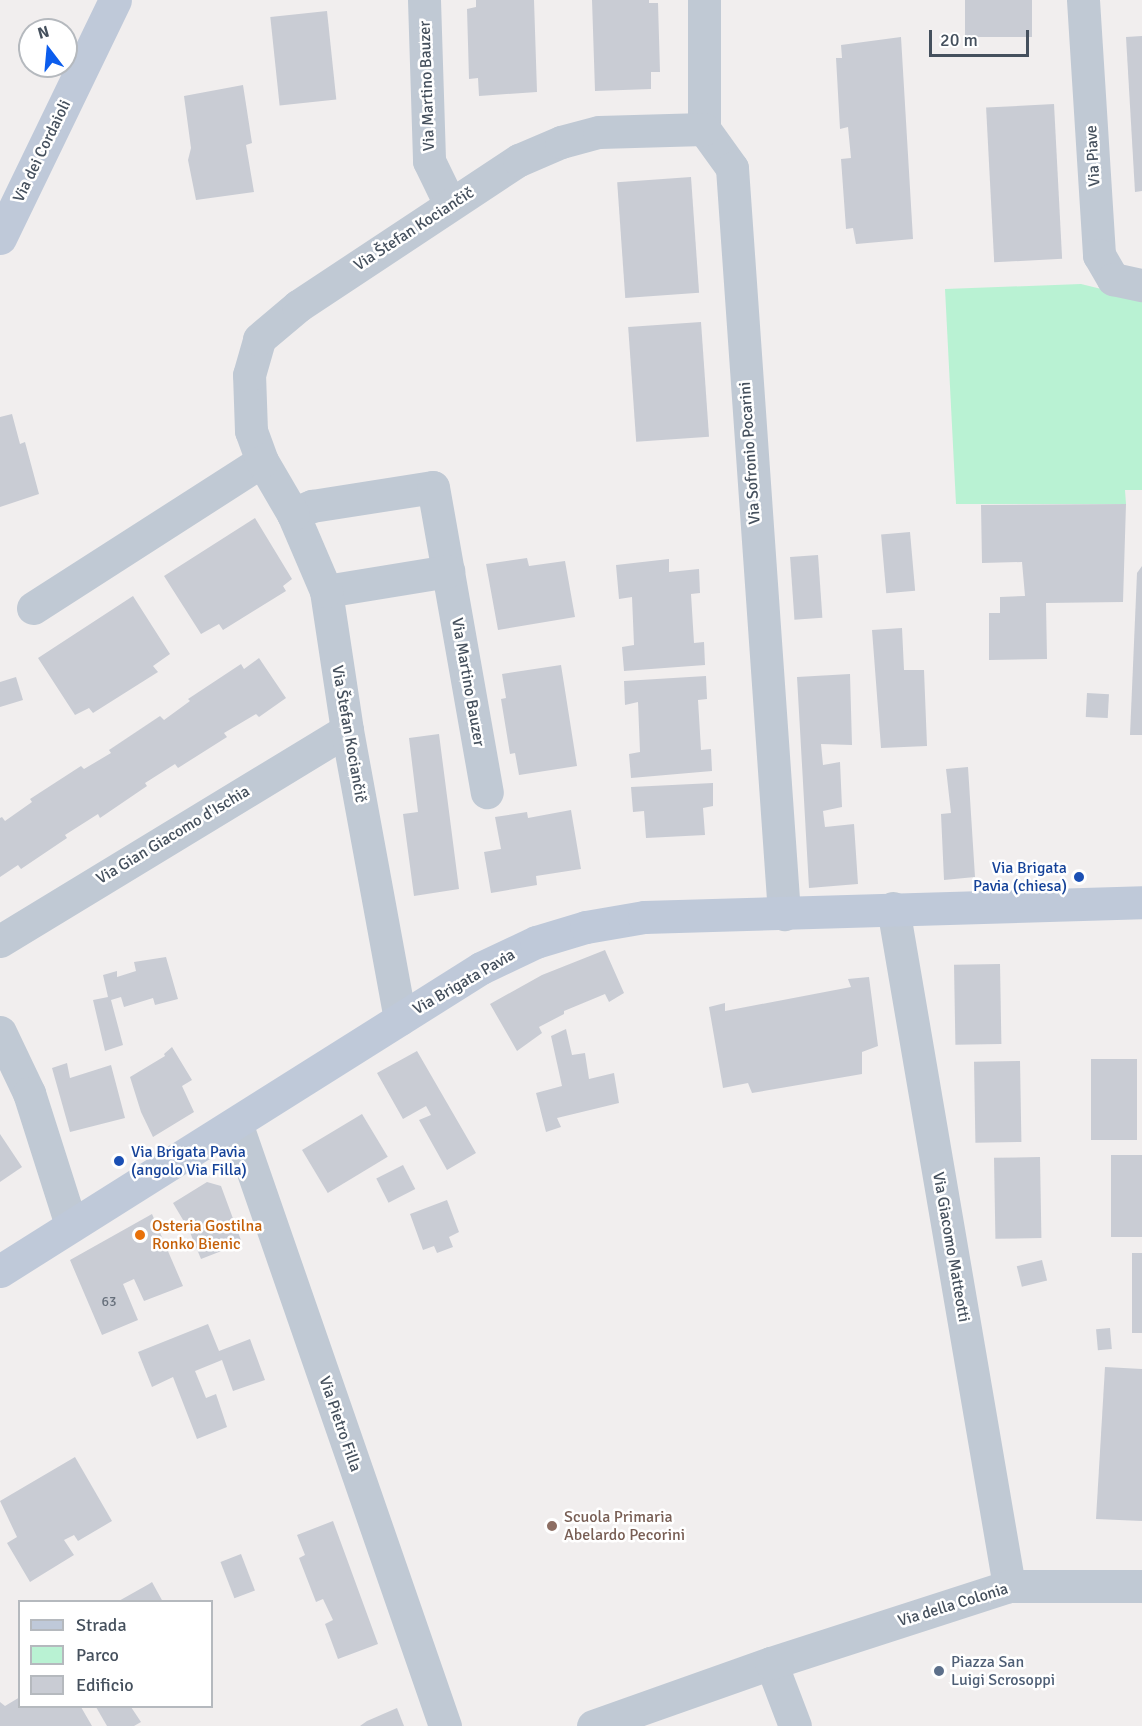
<!DOCTYPE html>
<meta charset="utf-8">
<style>
body{margin:0}
#map{position:relative;width:1142px;height:1726px;overflow:hidden;background:#f1eeee;font-family:Signika,sans-serif}
div>[style]{position:absolute}
.green>*{inset:0;background:#b9f2d3}
.building>*{inset:0;background:#c9ccd4;transform-origin:0 0}
.street>*{height:33px;margin:-16.5px;padding:0 16.5px;transform-origin:16.5px;border-radius:16.5px;background:#c0c9d4}
.secondary>*{height:33px;margin:-16.5px;padding:0 16.5px;transform-origin:16.5px;border-radius:16.5px;background:#bfc9d9}
.dots>*{width:16px;height:16px;translate:-50% -50%;box-sizing:border-box;border:3px solid #fff;border-radius:50%}
span{translate:-50% -50%;white-space:nowrap;text-align:center;line-height:1.15;-webkit-text-stroke:5px #fff;paint-order:stroke}
.number-label{font-size:14px;color:#666f7b}
.number-label span{-webkit-text-stroke-width:0}
.street-label{font-size:16px;color:#45505d}
.transit-label{font-size:16px;color:#164399}
.right{translate:-100% -50%;text-align:right}
.left{translate:0 -50%;text-align:left}
.food-label{font-size:16px;color:#c56008}
.education-label{font-size:16px;color:#785e54}
.service-label{font-size:16px;color:#4e5e75}
.legend{position:absolute;left:18px;top:1600px;width:195px;height:108px;box-sizing:border-box;background:#fff;border:2px solid #b5b9be;margin:0;padding:8px 10px;list-style:none;font-size:18px;color:#45505d}
.legend li{display:flex;align-items:center;gap:12px;height:30px}
.legend b{width:30px;border:2px solid #b5b9be}
.north{position:absolute;left:18px;top:18px;width:60px;height:60px;box-sizing:border-box;background:#fff;border:2px solid #b5b9be;border-radius:50%;rotate:344deg;font-size:16px;font-weight:700;line-height:24px;text-align:center;color:#45505d}
.north::after{content:'';display:block;margin:auto;width:21px;height:27px;background:#0c5ded;clip-path:polygon(50% 0,100% 100%,50% 72%,0 100%)}
.scale{position:absolute;left:929px;top:30px;width:100px;height:27px;box-sizing:border-box;border:3px solid #45505d;border-top:0;padding-left:8px;font-size:18px;line-height:21px;white-space:nowrap;color:#45505d;-webkit-text-stroke:4px #fff;paint-order:stroke}
</style>
<div id="map">
<div class="green">
<i style="clip-path:polygon(1081px 284px,1142px 299px,1142px 490px,1125px 490px,1126px 504px,956px 504px,945px 289px)"></i>
</div>
<div class="building">
<i style="clip-path:polygon(476px 0,534px 0,537px 92px,479px 96px,478px 78px,469px 79px,467px 9px,476px 7px)"></i>
<i style="clip-path:polygon(592px 0,649px 0,649px 3px,658px 3px,660px 72px,651px 72px,651px 89px,595px 91px)"></i>
<i style="left:965px;top:0;width:67px;height:37px"></i>
<i style="left:327px;top:11px;width:89px;height:57px;rotate:84deg"></i>
<i style="clip-path:polygon(1142px 36px,1142px 191px,1135px 192px,1126px 37px)"></i>
<i style="clip-path:polygon(901px 37px,913px 239px,856px 244px,853px 228px,846px 229px,841px 159px,851px 158px,848px 127px,840px 129px,836px 58px,842px 58px,841px 45px)"></i>
<i style="clip-path:polygon(243px 85px,252px 143px,246px 145px,254px 192px,196px 200px,188px 160px,191px 148px,184px 96px)"></i>
<i style="left:1054px;top:104px;width:155px;height:68px;rotate:87deg"></i>
<i style="left:691px;top:177px;width:116px;height:74px;rotate:86deg"></i>
<i style="left:701px;top:322px;width:115px;height:73px;rotate:86deg"></i>
<i style="clip-path:polygon(12px 414px,20px 444px,25px 442px,39px 494px,0 507px,0 417px)"></i>
<i style="clip-path:polygon(1126px 504px,1123px 602px,1046px 603px,1047px 659px,989px 660px,989px 613px,1000px 613px,1000px 597px,1025px 596px,1022px 562px,982px 563px,981px 505px)"></i>
<i style="clip-path:polygon(255px 518px,292px 579px,283px 586px,286px 591px,223px 630px,219px 624px,201px 634px,164px 576px)"></i>
<i style="left:910px;top:532px;width:59px;height:29px;rotate:85deg"></i>
<i style="left:818px;top:555px;width:63px;height:28px;rotate:86deg"></i>
<i style="clip-path:polygon(527px 558px,529px 566px,565px 561px,575px 617px,498px 630px,486px 564px)"></i>
<i style="clip-path:polygon(669px 559px,669px 572px,699px 569px,700px 593px,691px 594px,694px 643px,704px 642px,705px 665px,624px 671px,622px 647px,634px 645px,632px 597px,619px 599px,616px 565px)"></i>
<i style="clip-path:polygon(1142px 566px,1142px 735px,1130px 735px,1137px 573px)"></i>
<i style="clip-path:polygon(133px 596px,170px 654px,153px 666px,158px 672px,93px 713px,89px 708px,75px 715px,38px 658px)"></i>
<i style="clip-path:polygon(902px 628px,904px 670px,924px 670px,927px 746px,881px 748px,872px 630px)"></i>
<i style="clip-path:polygon(259px 658px,286px 698px,259px 717px,256px 714px,224px 733px,227px 737px,178px 768px,175px 764px,145px 783px,147px 786px,100px 818px,98px 814px,65px 835px,67px 838px,21px 869px,18px 865px,0 877px,0 818px,2px 817px,5px 821px,32px 802px,30px 799px,81px 766px,84px 769px,111px 753px,109px 750px,160px 716px,164px 720px,190px 701px,188px 699px,241px 664px,244px 669px)"></i>
<i style="clip-path:polygon(561px 665px,577px 766px,519px 775px,515px 753px,510px 754px,501px 699px,506px 698px,502px 674px)"></i>
<i style="clip-path:polygon(850px 674px,852px 745px,821px 744px,823px 765px,840px 762px,842px 807px,823px 811px,825px 827px,854px 824px,858px 884px,809px 888px,797px 677px)"></i>
<i style="clip-path:polygon(706px 676px,707px 699px,698px 700px,701px 750px,711px 749px,712px 771px,631px 778px,629px 754px,640px 752px,638px 702px,625px 705px,624px 681px)"></i>
<i style="clip-path:polygon(16px 677px,23px 700px,0 707px,0 682px)"></i>
<i style="left:1087px;top:693px;width:22px;height:24px;rotate:3deg"></i>
<i style="clip-path:polygon(439px 734px,459px 889px,414px 896px,403px 814px,418px 812px,409px 738px)"></i>
<i style="clip-path:polygon(968px 767px,975px 877px,944px 880px,941px 814px,951px 813px,946px 769px)"></i>
<i style="clip-path:polygon(713px 783px,713px 806px,703px 808px,705px 835px,646px 838px,644px 811px,633px 812px,631px 787px)"></i>
<i style="clip-path:polygon(571px 810px,581px 869px,536px 876px,537px 885px,491px 893px,484px 852px,501px 849px,495px 817px,527px 812px,528px 818px)"></i>
<i style="clip-path:polygon(605px 950px,624px 993px,609px 1002px,605px 994px,564px 1011px,564px 1014px,539px 1027px,542px 1033px,517px 1051px,490px 1004px,542px 975px)"></i>
<i style="clip-path:polygon(166px 957px,178px 999px,155px 1005px,153px 998px,124px 1007px,121px 997px,111px 1000px,123px 1045px,105px 1051px,93px 1000px,108px 997px,103px 975px,117px 971px,117px 977px,136px 971px,134px 962px)"></i>
<i style="left:1000px;top:964px;width:80px;height:46px;rotate:89deg"></i>
<i style="clip-path:polygon(869px 977px,878px 1046px,862px 1052px,862px 1074px,752px 1093px,748px 1083px,723px 1088px,709px 1007px,725px 1003px,725px 1011px,851px 987px,848px 979px)"></i>
<i style="clip-path:polygon(566px 1029px,572px 1055px,585px 1053px,589px 1079px,614px 1073px,619px 1103px,557px 1118px,561px 1127px,546px 1132px,536px 1093px,562px 1086px,551px 1036px)"></i>
<i style="clip-path:polygon(172px 1047px,192px 1080px,182px 1086px,194px 1112px,153px 1137px,141px 1112px,130px 1077px,165px 1056px,164px 1054px)"></i>
<i style="clip-path:polygon(417px 1051px,476px 1153px,447px 1170px,419px 1120px,431px 1115px,426px 1106px,403px 1119px,377px 1073px)"></i>
<i style="left:1091px;top:1059px;width:46px;height:81px"></i>
<i style="left:1020px;top:1061px;width:81px;height:46px;rotate:89deg"></i>
<i style="clip-path:polygon(67px 1063px,70px 1078px,111px 1065px,125px 1118px,70px 1132px,52px 1068px)"></i>
<i style="left:362px;top:1114px;width:50px;height:70px;rotate:59deg"></i>
<i style="clip-path:polygon(0 1134px,22px 1167px,0 1182px)"></i>
<i style="left:1142px;top:1155px;width:82px;height:31px;rotate:90deg"></i>
<i style="left:1040px;top:1157px;width:81px;height:46px;rotate:89deg"></i>
<i style="left:403px;top:1165px;width:27px;height:30px;rotate:63deg"></i>
<i style="clip-path:polygon(207px 1182px,221px 1186px,242px 1243px,201px 1259px,189px 1230px,173px 1203px)"></i>
<i style="clip-path:polygon(447px 1200px,459px 1232px,449px 1237px,453px 1247px,437px 1253px,434px 1246px,423px 1250px,410px 1214px)"></i>
<i style="clip-path:polygon(152px 1214px,183px 1286px,144px 1301px,134px 1279px,123px 1284px,138px 1320px,102px 1335px,70px 1260px)"></i>
<i style="left:1132px;top:1253px;width:10px;height:80px"></i>
<i style="left:1042px;top:1260px;width:21px;height:26px;rotate:76deg"></i>
<i style="clip-path:polygon(208px 1324px,219px 1351px,250px 1339px,265px 1380px,233px 1391px,222px 1360px,195px 1371px,206px 1398px,216px 1394px,227px 1427px,197px 1439px,173px 1377px,152px 1387px,138px 1352px)"></i>
<i style="left:1110px;top:1328px;width:21px;height:14px;rotate:85deg"></i>
<i style="clip-path:polygon(1105px 1367px,1142px 1369px,1142px 1521px,1096px 1519px)"></i>
<i style="clip-path:polygon(75px 1457px,112px 1521px,78px 1541px,74px 1535px,64px 1540px,74px 1555px,30px 1582px,7px 1543px,17px 1537px,0 1501px)"></i>
<i style="clip-path:polygon(333px 1521px,378px 1644px,338px 1659px,325px 1624px,333px 1620px,323px 1599px,316px 1602px,299px 1558px,305px 1555px,297px 1535px)"></i>
<i style="left:241px;top:1554px;width:39px;height:22px;rotate:69deg"></i>
<i style="clip-path:polygon(152px 1582px,163px 1602px,117px 1602px,149px 1584px)"></i>
<i style="clip-path:polygon(20px 1697px,20px 1707px,81px 1707px,92px 1726px,0 1726px,0 1702px,5px 1706px)"></i>
<i style="clip-path:polygon(96px 1707px,131px 1707px,141px 1722px,134px 1726px,107px 1726px)"></i>
<i style="clip-path:polygon(397px 1708px,404px 1726px,360px 1726px,367px 1721px)"></i>
</div>
<div class="street">
<i style="left:424px;top:0;width:161px;rotate:88.2deg"></i>
<i style="left:429px;top:161px;width:48px;rotate:64deg"></i>
<i style="left:704px;top:0;width:129px;rotate:90deg"></i>
<i style="left:704px;top:129px;width:48px;rotate:54.3deg"></i>
<i style="left:732px;top:168px;width:748px;rotate:86.01deg"></i>
<i style="left:1083px;top:0;width:256px;rotate:86.4deg"></i>
<i style="left:1099px;top:255px;width:28px;rotate:60deg"></i>
<i style="left:1113px;top:279px;width:30px;rotate:12deg"></i>
<i style="left:293px;top:514px;width:21px;rotate:-23deg"></i>
<i style="left:312px;top:506px;width:122px;rotate:-8.9deg"></i>
<i style="left:433px;top:487px;width:310px;rotate:80deg"></i>
<i style="left:326px;top:591px;width:124px;rotate:-9.3deg"></i>
<i style="left:33px;top:608px;width:272px;rotate:-32.7deg"></i>
<i style="left:893px;top:908px;width:688px;rotate:80.29deg"></i>
<i style="left:0;top:941px;width:406px;rotate:-31.3deg"></i>
<i style="left:400px;top:1019px;width:294px;rotate:-100.4deg"></i>
<i style="left:347px;top:730px;width:141px;rotate:-98.6deg"></i>
<i style="left:326px;top:591px;width:84px;rotate:-113.2deg"></i>
<i style="left:293px;top:514px;width:61px;rotate:-120.3deg"></i>
<i style="left:262px;top:461px;width:32px;rotate:-110deg"></i>
<i style="left:251px;top:431px;width:56px;rotate:-92deg"></i>
<i style="left:249px;top:375px;width:37px;rotate:-74deg"></i>
<i style="left:259px;top:339px;width:51px;rotate:-40.2deg"></i>
<i style="left:298px;top:306px;width:265px;rotate:-33.5deg"></i>
<i style="left:519px;top:160px;width:46px;rotate:-23.2deg"></i>
<i style="left:561px;top:142px;width:39px;rotate:-15deg"></i>
<i style="left:599px;top:132px;width:105px;rotate:-1.6deg"></i>
<i style="left:0;top:1032px;width:68px;rotate:64.6deg"></i>
<i style="left:29px;top:1093px;width:139px;rotate:72.3deg"></i>
<i style="left:236px;top:1123px;width:638px;rotate:70.88deg"></i>
<i style="left:771px;top:1663px;width:67px;rotate:69.1deg"></i>
<i style="left:593px;top:1726px;width:189px;rotate:-19.5deg"></i>
<i style="left:771px;top:1663px;width:250px;rotate:-17.9deg"></i>
<i style="left:1009px;top:1586px;width:133px"></i>
</div>
<div class="secondary">
<i style="left:0;top:238px;width:264px;rotate:-64.2deg"></i>
<i style="left:0;top:1271px;width:568px;rotate:-32.21deg"></i>
<i style="left:481px;top:968px;width:61px;rotate:-25.3deg"></i>
<i style="left:536px;top:942px;width:52px;rotate:-16.7deg"></i>
<i style="left:586px;top:927px;width:59px;rotate:-9.8deg"></i>
<i style="left:644px;top:917px;width:498px;rotate:-1.7deg"></i>
</div>
<div class="dots">
<i style="left:1079px;top:877px;background:#1a4fb4"></i>
<i style="left:119px;top:1161px;background:#1a4fb4"></i>
<i style="left:140px;top:1235px;background:#e8710a"></i>
<i style="left:552px;top:1526px;background:#8d6e63"></i>
<i style="left:939px;top:1671px;background:#5c6f8a"></i>
</div>
<div class="number-label">
<span style="left:109px;top:1302px">63</span>
</div>
<div class="street-label">
<span style="left:427px;top:86px;rotate:-92deg">Via Martino Bauzer</span>
<span style="left:42px;top:151px;rotate:-64deg">Via dei Cordaioli</span>
<span style="left:1093px;top:156px;rotate:-93deg">Via Piave</span>
<span style="left:414px;top:229px;rotate:-33deg">Via Štefan Kociančič</span>
<span style="left:750px;top:453px;rotate:-94deg">Via Sofronio Pocarini</span>
<span style="left:468px;top:682px;rotate:80deg">Via Martino Bauzer</span>
<span style="left:349px;top:734px;rotate:80deg">Via Štefan Kociančič</span>
<span style="left:173px;top:835px;rotate:-31deg">Via Gian Giacomo d'Ischia</span>
<span style="left:464px;top:982px;rotate:-30deg">Via Brigata Pavia</span>
<span style="left:951px;top:1247px;rotate:80deg">Via Giacomo Matteotti</span>
<span style="left:340px;top:1424px;rotate:71deg">Via Pietro Filla</span>
<span style="left:953px;top:1605px;rotate:-17deg">Via della Colonia</span>
</div>
<div class="transit-label">
<span class="right" style="left:1067px;top:877px">Via Brigata<br>Pavia (chiesa)</span>
<span class="left" style="left:131px;top:1161px">Via Brigata Pavia<br>(angolo Via Filla)</span>
</div>
<div class="food-label">
<span class="left" style="left:152px;top:1235px">Osteria Gostilna<br>Ronko Bienic</span>
</div>
<div class="education-label">
<span class="left" style="left:564px;top:1526px">Scuola Primaria<br>Abelardo Pecorini</span>
</div>
<div class="service-label">
<span class="left" style="left:951px;top:1671px">Piazza San<br>Luigi Scrosoppi</span>
</div>
<ul class="legend">
<li><b style="height:8px;background:#bfc9d9"></b>Strada</li>
<li><b style="height:16px;background:#b9f2d3"></b>Parco</li>
<li><b style="height:16px;background:#c9ccd4"></b>Edificio</li>
</ul>
<div class="north">N</div>
<div class="scale">20 m</div>
</div>
